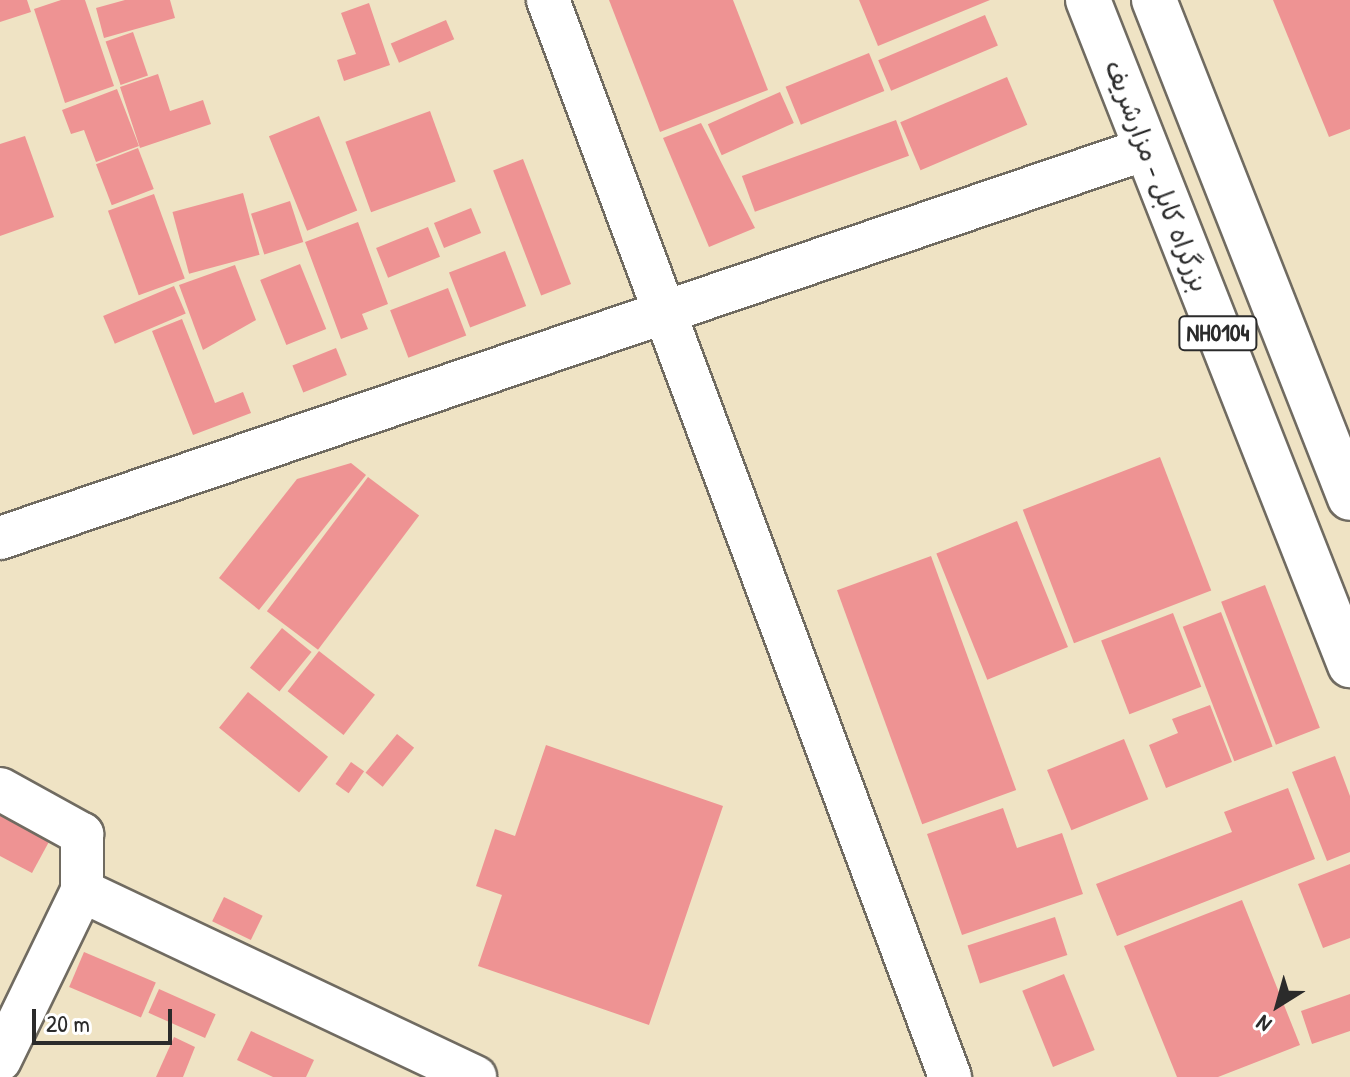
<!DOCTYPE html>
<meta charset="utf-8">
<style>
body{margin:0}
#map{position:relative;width:1350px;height:1077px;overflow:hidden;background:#efe3c4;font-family:"Patrick Hand","Playpen Sans Arabic",sans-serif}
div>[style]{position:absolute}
.building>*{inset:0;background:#ee9393;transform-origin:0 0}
.roads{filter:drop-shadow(2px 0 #706b61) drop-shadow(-2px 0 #706b61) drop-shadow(0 2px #706b61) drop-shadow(0 -2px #706b61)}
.minor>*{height:42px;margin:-21px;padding:0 21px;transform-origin:21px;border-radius:21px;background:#fff}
.trunk>*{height:44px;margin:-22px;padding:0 22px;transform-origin:22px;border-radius:22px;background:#fff}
span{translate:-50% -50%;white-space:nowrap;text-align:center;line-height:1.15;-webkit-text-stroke:7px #fff;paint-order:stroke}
.shield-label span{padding:2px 6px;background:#fff;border:2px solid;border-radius:6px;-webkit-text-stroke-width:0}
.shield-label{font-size:24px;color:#2b2b2b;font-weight:700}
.street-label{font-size:26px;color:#2b2b2b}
.north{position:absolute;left:1238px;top:965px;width:80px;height:80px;-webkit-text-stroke:6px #fff;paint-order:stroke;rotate:217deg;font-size:22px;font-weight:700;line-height:32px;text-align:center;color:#2b2b2b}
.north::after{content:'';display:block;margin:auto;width:28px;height:36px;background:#2b2b2b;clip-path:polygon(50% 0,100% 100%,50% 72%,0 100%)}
.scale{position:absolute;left:32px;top:1009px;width:140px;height:36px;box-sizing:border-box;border:4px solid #2b2b2b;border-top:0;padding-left:10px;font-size:24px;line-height:28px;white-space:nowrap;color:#2b2b2b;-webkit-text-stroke:6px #fff;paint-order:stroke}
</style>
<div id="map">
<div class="building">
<i style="clip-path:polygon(0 0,27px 0,31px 12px,0 22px)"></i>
<i style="clip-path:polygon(61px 0,85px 0,114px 86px,65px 103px,34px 9px)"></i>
<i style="clip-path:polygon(125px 0,170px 0,175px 18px,104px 38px,96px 8px)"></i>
<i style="clip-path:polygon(609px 0,733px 0,768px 90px,660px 132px)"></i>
<i style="clip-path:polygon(859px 0,990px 0,878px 46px)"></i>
<i style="clip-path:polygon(1273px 0,1350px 0,1350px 129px,1329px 137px)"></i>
<i style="clip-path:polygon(369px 3px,390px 65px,344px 81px,337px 60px,356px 54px,341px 13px)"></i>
<i style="left:985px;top:15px;width:33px;height:116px;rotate:67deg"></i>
<i style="left:446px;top:20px;width:21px;height:60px;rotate:67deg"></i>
<i style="left:133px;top:32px;width:46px;height:29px;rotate:71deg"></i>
<i style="left:869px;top:53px;width:41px;height:90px;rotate:68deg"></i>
<i style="clip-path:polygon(158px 74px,170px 111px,203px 100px,211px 124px,140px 148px,120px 87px)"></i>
<i style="left:1007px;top:77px;width:52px;height:116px;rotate:67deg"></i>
<i style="clip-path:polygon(117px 89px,139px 146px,96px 162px,84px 130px,71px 134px,62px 110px)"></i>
<i style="left:780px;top:92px;width:34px;height:79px;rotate:66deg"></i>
<i style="left:430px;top:111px;width:75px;height:90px;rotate:70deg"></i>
<i style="left:319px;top:116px;width:102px;height:54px;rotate:68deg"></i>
<i style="left:896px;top:120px;width:38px;height:164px;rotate:70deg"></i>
<i style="clip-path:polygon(701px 123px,755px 228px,709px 247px,663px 138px)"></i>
<i style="clip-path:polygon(25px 136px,54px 217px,0 236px,0 144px)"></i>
<i style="left:138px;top:148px;width:44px;height:45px;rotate:69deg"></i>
<i style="left:523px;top:159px;width:134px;height:32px;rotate:69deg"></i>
<i style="left:243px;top:193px;width:64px;height:73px;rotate:75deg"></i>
<i style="left:154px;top:194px;width:90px;height:49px;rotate:70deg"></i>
<i style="left:290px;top:201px;width:43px;height:41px;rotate:72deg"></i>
<i style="left:471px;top:208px;width:27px;height:40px;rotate:68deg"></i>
<i style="clip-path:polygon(358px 222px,388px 304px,362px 314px,368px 329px,341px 339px,305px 242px)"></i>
<i style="left:428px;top:227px;width:32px;height:56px;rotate:68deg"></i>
<i style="left:505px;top:251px;width:59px;height:60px;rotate:69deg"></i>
<i style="left:300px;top:264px;width:70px;height:43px;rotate:68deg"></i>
<i style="clip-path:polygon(235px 265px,256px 320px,203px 350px,179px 285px)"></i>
<i style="left:174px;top:286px;width:30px;height:77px;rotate:67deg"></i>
<i style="left:448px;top:288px;width:51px;height:62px;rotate:69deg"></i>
<i style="clip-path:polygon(182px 319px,215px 403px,243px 392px,251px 413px,193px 435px,152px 331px)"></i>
<i style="left:336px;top:348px;width:29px;height:47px;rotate:68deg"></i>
<i style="left:1160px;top:457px;width:143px;height:147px;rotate:69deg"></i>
<i style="clip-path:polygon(351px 463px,366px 475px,259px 610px,219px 578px,297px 479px)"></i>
<i style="left:368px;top:477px;width:64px;height:168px;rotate:37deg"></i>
<i style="left:1017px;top:521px;width:136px;height:87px;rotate:68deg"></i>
<i style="left:931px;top:556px;width:249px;height:100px;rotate:70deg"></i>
<i style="left:1265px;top:585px;width:153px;height:47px;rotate:69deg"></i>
<i style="left:1221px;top:612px;width:144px;height:41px;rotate:69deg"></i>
<i style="left:1173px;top:613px;width:79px;height:77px;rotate:69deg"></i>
<i style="left:282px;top:628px;width:38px;height:51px;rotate:39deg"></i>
<i style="left:319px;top:651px;width:71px;height:51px;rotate:38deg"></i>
<i style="left:248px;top:692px;width:103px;height:46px;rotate:39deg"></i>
<i style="clip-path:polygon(1210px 705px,1232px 762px,1166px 788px,1149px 745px,1178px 733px,1172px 719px)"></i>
<i style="left:397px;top:734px;width:22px;height:50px;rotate:39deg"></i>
<i style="left:1124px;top:739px;width:65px;height:83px;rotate:68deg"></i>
<i style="clip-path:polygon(546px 745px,723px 806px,649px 1025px,478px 966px,502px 895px,476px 886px,495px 829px,515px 836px)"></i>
<i style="clip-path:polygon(1335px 756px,1350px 796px,1350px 852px,1327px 861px,1292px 772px)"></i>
<i style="left:351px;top:762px;width:16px;height:27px;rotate:35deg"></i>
<i style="clip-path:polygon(1288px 788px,1315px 859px,1117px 936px,1096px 884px,1232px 832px,1224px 812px)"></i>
<i style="clip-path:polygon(1003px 808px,1017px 848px,1062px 833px,1083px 894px,962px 935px,927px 834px)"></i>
<i style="clip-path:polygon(0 812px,51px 838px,32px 873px,0 856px)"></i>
<i style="clip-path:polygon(1350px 864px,1350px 938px,1323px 948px,1298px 884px)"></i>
<i style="left:224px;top:897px;width:43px;height:27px;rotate:26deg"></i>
<i style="clip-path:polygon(1242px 900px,1300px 1045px,1218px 1077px,1177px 1077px,1124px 946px)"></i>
<i style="left:1055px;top:917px;width:40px;height:92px;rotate:72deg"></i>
<i style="left:84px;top:952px;width:78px;height:38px;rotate:23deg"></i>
<i style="left:1064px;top:974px;width:82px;height:45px;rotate:68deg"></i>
<i style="left:159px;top:989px;width:62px;height:26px;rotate:24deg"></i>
<i style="clip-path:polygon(1350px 994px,1350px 1031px,1312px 1044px,1301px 1011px)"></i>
<i style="clip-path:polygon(251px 1031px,314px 1060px,306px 1077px,273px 1077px,237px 1060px)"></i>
<i style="clip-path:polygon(174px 1037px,195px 1047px,183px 1077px,156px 1077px)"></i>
</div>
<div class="roads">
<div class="minor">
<i style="left:548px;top:0;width:1150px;rotate:69.53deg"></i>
<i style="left:0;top:538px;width:1209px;rotate:-18.76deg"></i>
<i style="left:0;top:789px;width:94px;rotate:28.8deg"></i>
<i style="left:82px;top:834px;width:57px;rotate:90deg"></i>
<i style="left:82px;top:891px;width:188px;rotate:115.9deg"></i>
<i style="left:82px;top:891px;width:435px;rotate:25.3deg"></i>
</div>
<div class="trunk">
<i style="left:1088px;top:0;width:715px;rotate:68.5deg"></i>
<i style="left:1154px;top:0;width:535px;rotate:68.52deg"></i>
</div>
</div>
<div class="shield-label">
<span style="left:1218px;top:333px">NH0104</span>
</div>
<div class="street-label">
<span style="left:1157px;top:176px;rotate:69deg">بزرگراه کابل - مزارشریف</span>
</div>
<div class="north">N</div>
<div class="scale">20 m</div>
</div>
